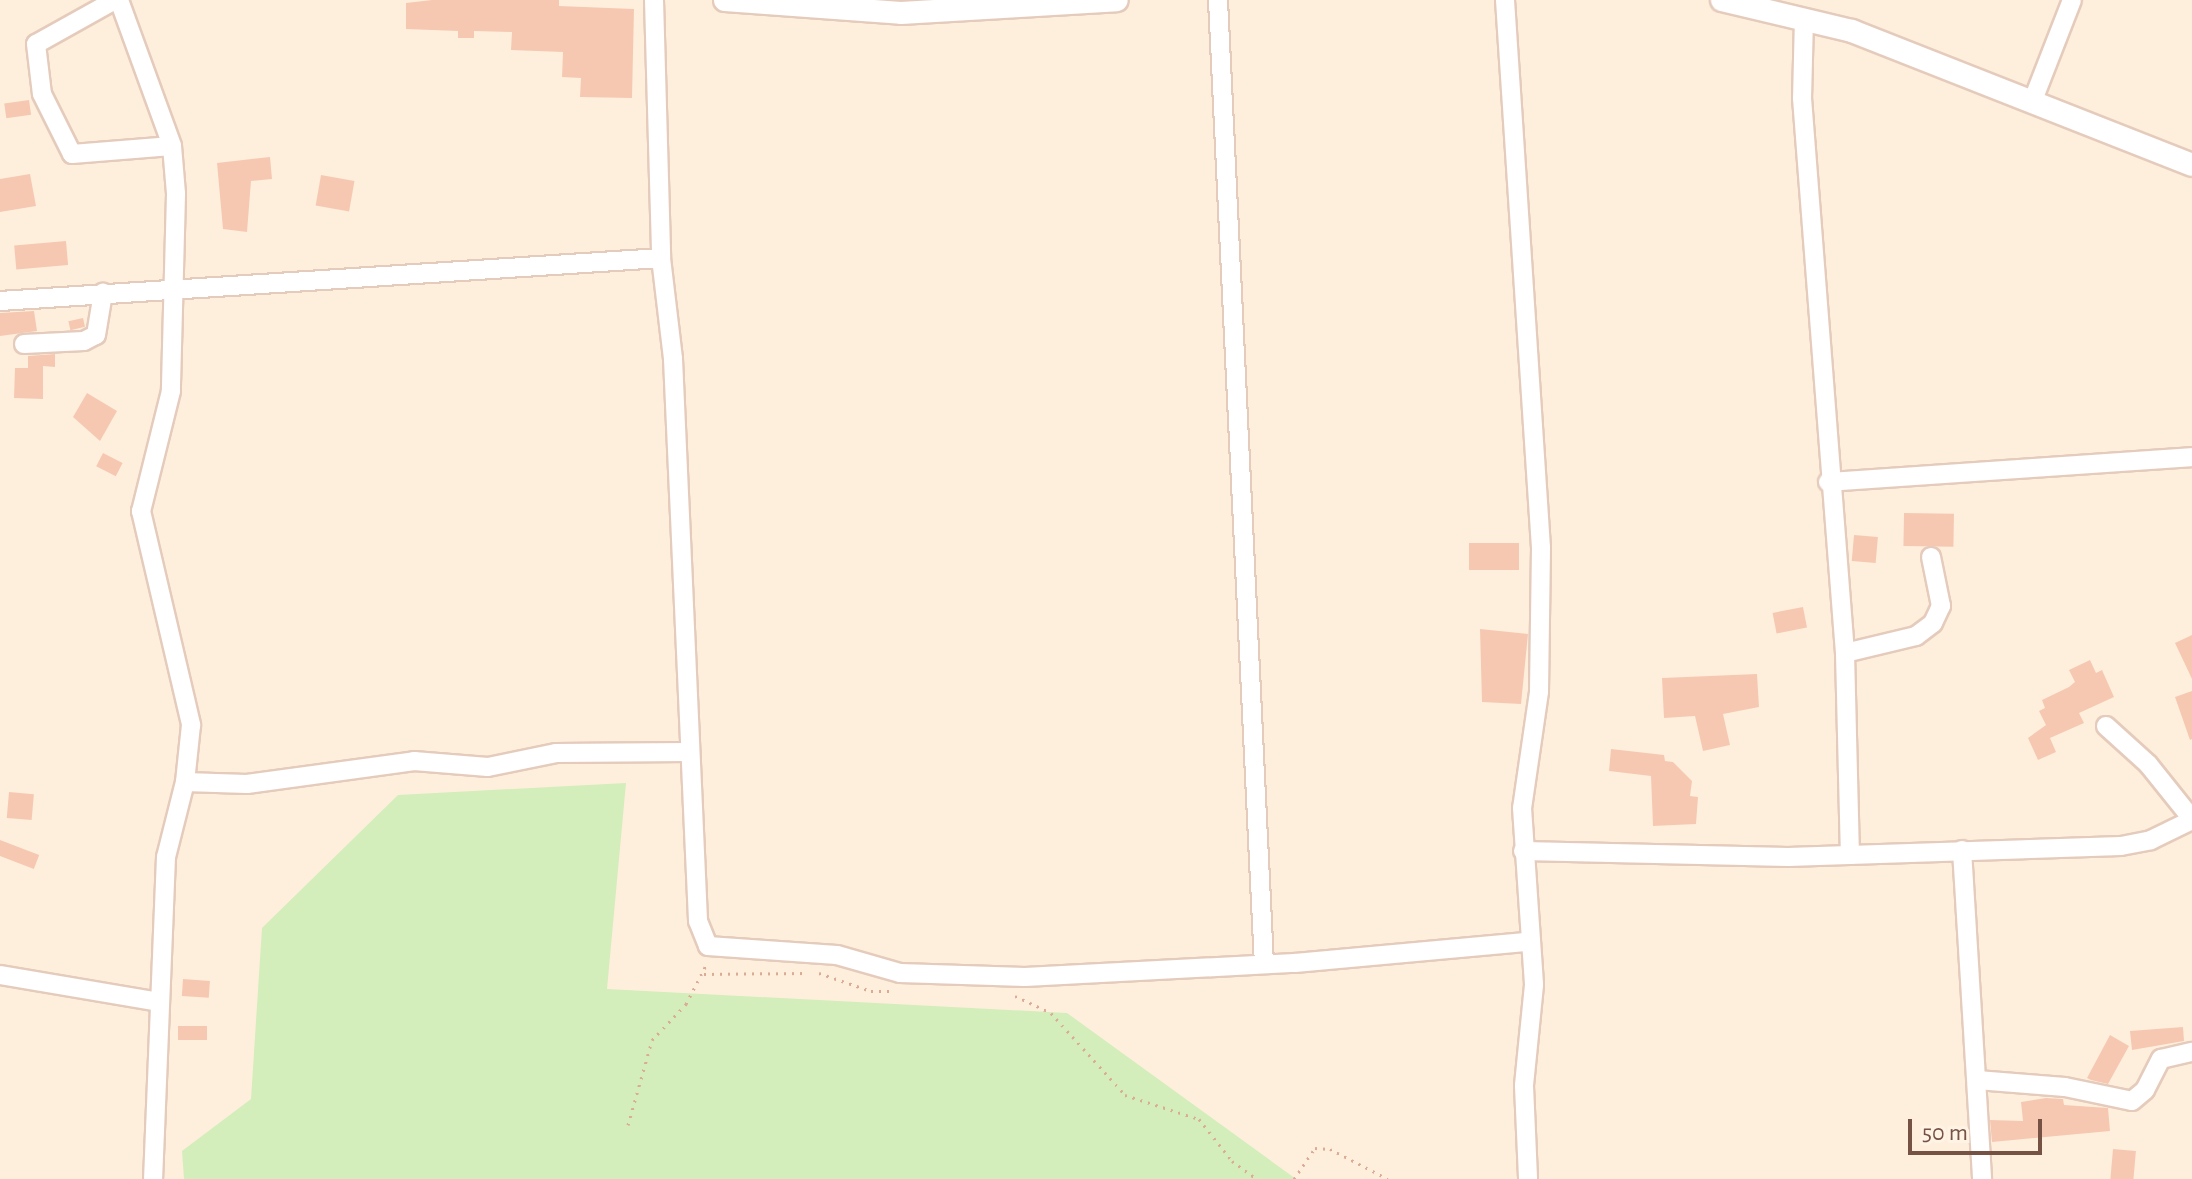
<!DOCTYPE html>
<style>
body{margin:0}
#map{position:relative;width:2192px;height:1179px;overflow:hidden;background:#feefdd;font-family:"Alegreya Sans",sans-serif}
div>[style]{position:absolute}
.green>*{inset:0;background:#d3edbb}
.building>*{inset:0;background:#f6c8b2;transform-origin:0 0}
.path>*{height:3px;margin-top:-1.5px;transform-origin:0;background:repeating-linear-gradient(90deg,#dbab96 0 2px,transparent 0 8px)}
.roads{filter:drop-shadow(2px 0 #e5cbbc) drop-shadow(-2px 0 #e5cbbc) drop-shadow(0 2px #e5cbbc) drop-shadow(0 -2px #e5cbbc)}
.minor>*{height:18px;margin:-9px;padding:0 9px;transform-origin:9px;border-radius:9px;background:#fff}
.tertiary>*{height:22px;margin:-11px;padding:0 11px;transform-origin:11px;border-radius:11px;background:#fff}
span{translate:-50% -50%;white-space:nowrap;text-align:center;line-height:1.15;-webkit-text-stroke:6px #fff3e6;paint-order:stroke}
.scale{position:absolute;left:1908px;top:1119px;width:134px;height:36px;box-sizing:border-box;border:4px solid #765244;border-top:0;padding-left:10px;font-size:24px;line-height:28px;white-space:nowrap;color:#765244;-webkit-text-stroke:6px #fff3e6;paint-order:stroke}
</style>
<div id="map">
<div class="green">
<i style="clip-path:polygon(626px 783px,607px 989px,1067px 1013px,1296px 1179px,184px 1179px,182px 1151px,251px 1099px,262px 928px,398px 795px)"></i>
</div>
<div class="building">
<i style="clip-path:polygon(432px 0,559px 0,559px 6px,634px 9px,632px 98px,580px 97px,581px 78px,562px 77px,563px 52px,511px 50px,512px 32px,474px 31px,474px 38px,458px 38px,458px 31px,406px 29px,406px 3px)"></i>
<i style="left:29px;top:100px;width:15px;height:25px;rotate:82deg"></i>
<i style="clip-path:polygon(270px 157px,272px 179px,251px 181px,247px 232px,223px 229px,217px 163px)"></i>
<i style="clip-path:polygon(30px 174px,36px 206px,0 212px,0 179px)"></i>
<i style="left:321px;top:175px;width:34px;height:31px;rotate:10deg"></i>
<i style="left:66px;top:241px;width:24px;height:52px;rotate:85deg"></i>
<i style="clip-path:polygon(34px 311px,37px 331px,0 336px,0 313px)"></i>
<i style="left:83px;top:318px;width:9px;height:15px;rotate:77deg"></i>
<i style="clip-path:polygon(55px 354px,55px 367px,43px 366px,43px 399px,14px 398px,15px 368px,28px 368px,28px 356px)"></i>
<i style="clip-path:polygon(87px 393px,117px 411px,100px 441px,73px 417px)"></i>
<i style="left:103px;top:453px;width:22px;height:15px;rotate:27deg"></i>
<i style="left:1904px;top:513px;width:50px;height:33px;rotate:1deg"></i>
<i style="left:1854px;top:535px;width:24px;height:26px;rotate:5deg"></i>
<i style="left:1469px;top:543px;width:50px;height:27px"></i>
<i style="left:1803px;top:607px;width:21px;height:31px;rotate:79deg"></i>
<i style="clip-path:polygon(1480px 629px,1528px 634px,1521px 704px,1482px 702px)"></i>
<i style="clip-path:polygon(2192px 635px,2192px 679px,2175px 643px)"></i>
<i style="clip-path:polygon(2090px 660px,2096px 673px,2102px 670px,2114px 697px,2079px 713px,2084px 723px,2050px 738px,2056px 752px,2038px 760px,2028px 738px,2046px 725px,2039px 711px,2045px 708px,2042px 700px,2069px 687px,2075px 682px,2069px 670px)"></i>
<i style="clip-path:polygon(1757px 674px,1759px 707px,1723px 714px,1730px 745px,1703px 751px,1695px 716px,1664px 718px,1662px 678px)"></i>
<i style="clip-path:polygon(2192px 691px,2192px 739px,2190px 740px,2175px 697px)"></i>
<i style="clip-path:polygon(1611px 749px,1664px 755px,1665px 761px,1673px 762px,1692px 781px,1690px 796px,1698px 797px,1696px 824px,1653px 826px,1651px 776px,1609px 771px)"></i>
<i style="left:9px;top:792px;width:25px;height:26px;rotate:5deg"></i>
<i style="left:0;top:840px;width:42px;height:15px;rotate:21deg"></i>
<i style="left:183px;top:979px;width:27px;height:17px;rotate:4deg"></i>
<i style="left:178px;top:1026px;width:29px;height:14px"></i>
<i style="clip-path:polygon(2183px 1027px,2184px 1041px,2132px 1050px,2130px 1031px)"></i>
<i style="clip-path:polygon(2110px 1035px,2129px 1046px,2108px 1084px,2091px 1080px,2087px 1078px)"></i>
<i style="clip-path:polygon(2046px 1098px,2063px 1099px,2064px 1105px,2108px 1108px,2110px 1131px,1992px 1142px,1990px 1120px,2023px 1121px,2021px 1102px)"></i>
<i style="left:2113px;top:1149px;width:23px;height:30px;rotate:5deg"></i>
</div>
<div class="path">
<i style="left:819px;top:973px;width:55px;rotate:19.1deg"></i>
<i style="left:871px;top:991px;width:21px"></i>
<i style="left:704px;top:974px;width:103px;rotate:-0.6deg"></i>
<i style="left:1015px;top:996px;width:40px;rotate:25deg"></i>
<i style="left:1051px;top:1013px;width:110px;rotate:47.9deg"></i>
<i style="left:1125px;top:1095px;width:78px;rotate:18deg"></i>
<i style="left:1199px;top:1119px;width:53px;rotate:51.8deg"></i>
<i style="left:1232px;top:1161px;width:31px;rotate:36deg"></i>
<i style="left:628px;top:1125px;width:88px;rotate:-74.2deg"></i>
<i style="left:652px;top:1040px;width:50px;rotate:-46.6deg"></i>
<i style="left:686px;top:1004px;width:44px;rotate:-62.9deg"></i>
<i style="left:1294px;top:1179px;width:37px;rotate:-56deg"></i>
<i style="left:1315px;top:1148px;width:15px;rotate:4deg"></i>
<i style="left:1330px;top:1149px;width:65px;rotate:27.3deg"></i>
</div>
<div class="roads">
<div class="minor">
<i style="left:115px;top:0;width:90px;rotate:150.9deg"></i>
<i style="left:36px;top:44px;width:50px;rotate:83.2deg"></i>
<i style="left:42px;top:94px;width:67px;rotate:63.4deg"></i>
<i style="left:72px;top:154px;width:100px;rotate:-4.6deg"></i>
<i style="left:119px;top:0;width:155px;rotate:70deg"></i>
<i style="left:172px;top:146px;width:48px;rotate:85.2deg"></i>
<i style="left:176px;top:194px;width:197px;rotate:91.5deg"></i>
<i style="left:171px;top:391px;width:124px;rotate:104deg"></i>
<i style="left:141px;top:511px;width:220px;rotate:76.8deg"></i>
<i style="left:191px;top:725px;width:57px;rotate:96deg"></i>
<i style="left:185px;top:782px;width:77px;rotate:104.2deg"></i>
<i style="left:166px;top:857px;width:322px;rotate:92.3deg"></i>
<i style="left:654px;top:0;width:258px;rotate:88.4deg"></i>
<i style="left:661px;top:258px;width:102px;rotate:83.2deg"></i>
<i style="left:673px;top:359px;width:563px;rotate:87.45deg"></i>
<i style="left:698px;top:921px;width:27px;rotate:68deg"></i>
<i style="left:708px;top:946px;width:129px;rotate:4deg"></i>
<i style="left:837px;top:955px;width:66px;rotate:15.9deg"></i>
<i style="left:900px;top:973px;width:125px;rotate:1.8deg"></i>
<i style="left:1025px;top:977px;width:270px;rotate:-3deg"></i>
<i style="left:1295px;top:963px;width:234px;rotate:-5.2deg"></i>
<i style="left:1218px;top:0;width:965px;rotate:87.27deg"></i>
<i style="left:1505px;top:0;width:549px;rotate:86.24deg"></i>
<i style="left:1541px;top:548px;width:144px;rotate:90.8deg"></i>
<i style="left:1539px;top:692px;width:117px;rotate:98.3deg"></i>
<i style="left:1522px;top:808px;width:177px;rotate:86.1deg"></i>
<i style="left:1534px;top:985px;width:101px;rotate:95.7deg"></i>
<i style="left:1524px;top:1086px;width:93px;rotate:87.5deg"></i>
<i style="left:1804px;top:18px;width:80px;rotate:91.4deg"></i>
<i style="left:1802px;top:98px;width:557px;rotate:85.57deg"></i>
<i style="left:1845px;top:653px;width:202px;rotate:88.6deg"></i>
<i style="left:2033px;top:100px;width:107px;rotate:-68.7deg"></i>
<i style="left:0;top:301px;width:662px;rotate:-3.72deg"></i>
<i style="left:24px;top:344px;width:60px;rotate:-2.9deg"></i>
<i style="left:84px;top:341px;width:13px;rotate:-27deg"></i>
<i style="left:96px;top:335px;width:43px;rotate:-80.5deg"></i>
<i style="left:1828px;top:482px;width:365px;rotate:-3.9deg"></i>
<i style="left:1845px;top:653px;width:73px;rotate:-13.5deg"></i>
<i style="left:1916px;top:636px;width:21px;rotate:-37deg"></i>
<i style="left:1933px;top:623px;width:19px;rotate:-65deg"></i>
<i style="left:1941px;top:606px;width:50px;rotate:-101.5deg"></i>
<i style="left:2106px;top:726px;width:57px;rotate:42.1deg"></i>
<i style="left:2148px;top:764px;width:70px;rotate:51.3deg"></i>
<i style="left:185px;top:782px;width:62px;rotate:1.8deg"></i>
<i style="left:247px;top:784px;width:169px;rotate:-7.8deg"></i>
<i style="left:414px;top:761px;width:74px;rotate:4.6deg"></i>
<i style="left:488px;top:767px;width:69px;rotate:-11.6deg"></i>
<i style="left:556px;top:753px;width:133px;rotate:-0.4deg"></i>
<i style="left:1962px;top:850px;width:330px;rotate:86.5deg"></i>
<i style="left:1523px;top:851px;width:265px;rotate:1.3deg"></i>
<i style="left:1788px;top:857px;width:333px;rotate:-1.9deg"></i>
<i style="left:2121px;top:846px;width:31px;rotate:-11deg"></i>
<i style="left:2151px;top:840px;width:46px;rotate:-26deg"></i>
<i style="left:0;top:975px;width:161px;rotate:9.6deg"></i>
<i style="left:1977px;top:1080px;width:88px;rotate:4.5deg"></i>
<i style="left:2065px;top:1087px;width:68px;rotate:11.8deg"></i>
<i style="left:2132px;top:1101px;width:17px;rotate:-40deg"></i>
<i style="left:2145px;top:1090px;width:35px;rotate:-63deg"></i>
<i style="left:2161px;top:1059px;width:32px;rotate:-13deg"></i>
</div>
<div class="tertiary">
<i style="left:725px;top:0;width:176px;rotate:4.2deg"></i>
<i style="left:901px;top:13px;width:216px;rotate:-3.4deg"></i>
<i style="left:1722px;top:0;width:134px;rotate:13.4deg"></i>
<i style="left:1852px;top:31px;width:365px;rotate:21.5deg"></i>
</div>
</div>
<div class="scale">50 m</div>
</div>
